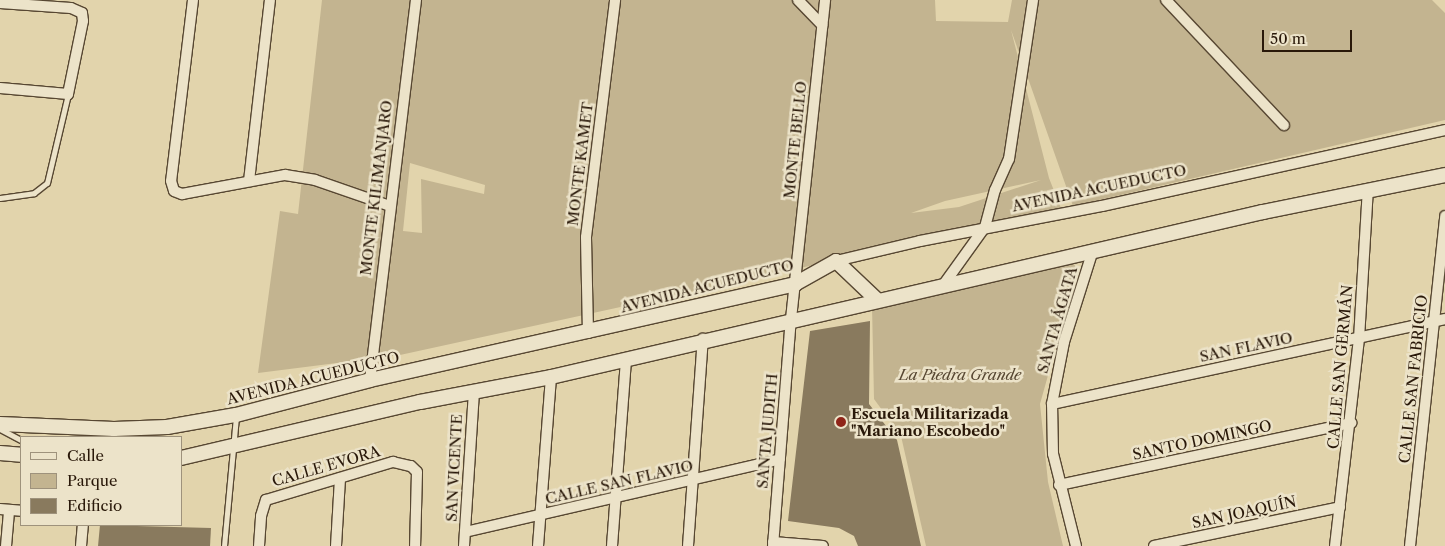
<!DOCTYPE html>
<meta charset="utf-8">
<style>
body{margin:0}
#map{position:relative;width:1445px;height:546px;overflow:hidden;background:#e2d4ac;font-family:"Libre Caslon Text",serif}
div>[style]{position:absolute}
.green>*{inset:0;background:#c3b490}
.building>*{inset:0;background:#897a5e}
.roads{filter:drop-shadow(1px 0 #574732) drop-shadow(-1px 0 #574732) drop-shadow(0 1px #574732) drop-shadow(0 -1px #574732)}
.lane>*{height:5px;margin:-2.5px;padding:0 2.5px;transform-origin:2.5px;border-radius:2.5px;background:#ece3c9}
.street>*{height:10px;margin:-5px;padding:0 5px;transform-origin:5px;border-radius:5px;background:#ece3c9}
.secondary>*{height:14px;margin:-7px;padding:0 7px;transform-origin:7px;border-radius:7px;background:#ece3c9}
.dots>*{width:14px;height:14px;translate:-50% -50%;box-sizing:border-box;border:2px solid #ece3c9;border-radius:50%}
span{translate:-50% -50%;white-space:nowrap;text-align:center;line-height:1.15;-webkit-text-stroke:5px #ece3c9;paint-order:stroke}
.street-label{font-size:15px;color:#291809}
.park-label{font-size:15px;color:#574732;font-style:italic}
.poi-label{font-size:15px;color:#291809;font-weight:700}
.left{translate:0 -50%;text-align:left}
.legend{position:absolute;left:20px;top:436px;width:162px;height:90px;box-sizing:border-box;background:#ece3c9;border:1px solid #9e927c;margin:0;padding:6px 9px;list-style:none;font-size:15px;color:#291809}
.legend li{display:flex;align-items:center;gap:10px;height:25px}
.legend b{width:25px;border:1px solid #9e927c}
.scale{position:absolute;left:1262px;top:30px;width:90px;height:22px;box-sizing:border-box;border:2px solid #291809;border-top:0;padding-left:6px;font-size:15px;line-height:18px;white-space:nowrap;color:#291809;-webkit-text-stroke:4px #ece3c9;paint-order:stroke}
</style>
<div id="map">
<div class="green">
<i style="clip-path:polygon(evenodd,322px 0,935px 0,936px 21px,1008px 22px,1012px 0,1432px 0,1445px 13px,1445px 120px,1073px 206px,1011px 30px,1049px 178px,1062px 211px,400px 355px,258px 373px,280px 211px,298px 214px,322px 0,410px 163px,485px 185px,484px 194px,421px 179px,422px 233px,403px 231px,410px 163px,322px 0,1041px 180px,959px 207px,911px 213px,945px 201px,1041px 180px)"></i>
<i style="clip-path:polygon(1073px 264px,1078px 268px,1040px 404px,1048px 482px,1063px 546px,926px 546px,901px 436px,874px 399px,872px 306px)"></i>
</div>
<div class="building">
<i style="clip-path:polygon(870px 321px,869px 404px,897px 440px,921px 546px,858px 546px,854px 536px,839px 528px,788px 521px,810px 331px)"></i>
<i style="clip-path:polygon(100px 525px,211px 528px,210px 546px,98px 546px)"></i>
</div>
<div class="roads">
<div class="lane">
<i style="left:0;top:198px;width:34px;rotate:-8deg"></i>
<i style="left:34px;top:193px;width:16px;rotate:-38deg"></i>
<i style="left:47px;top:183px;width:91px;rotate:-76.7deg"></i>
<i style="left:0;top:429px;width:24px;rotate:28deg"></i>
<i style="left:224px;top:546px;width:130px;rotate:-84.7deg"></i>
</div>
<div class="street">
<i style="left:193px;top:0;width:182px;rotate:96.9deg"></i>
<i style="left:171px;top:181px;width:10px;rotate:73deg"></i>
<i style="left:174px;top:191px;width:9px;rotate:21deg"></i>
<i style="left:182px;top:194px;width:105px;rotate:-10.5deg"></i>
<i style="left:285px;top:175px;width:30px;rotate:9deg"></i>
<i style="left:315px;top:180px;width:79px;rotate:19.1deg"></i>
<i style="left:798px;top:0;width:35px;rotate:46deg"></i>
<i style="left:1166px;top:0;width:172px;rotate:46.7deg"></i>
<i style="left:0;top:3px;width:71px;rotate:4deg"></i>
<i style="left:71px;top:8px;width:12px;rotate:24deg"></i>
<i style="left:82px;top:13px;width:8px;rotate:83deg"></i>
<i style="left:83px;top:21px;width:75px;rotate:101.6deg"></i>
<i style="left:68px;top:94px;width:68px;rotate:-175deg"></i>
<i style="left:249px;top:181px;width:182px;rotate:-83.4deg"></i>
<i style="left:836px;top:261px;width:86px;rotate:-13.4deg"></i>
<i style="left:920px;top:241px;width:185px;rotate:-10.9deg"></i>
<i style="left:1102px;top:206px;width:351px;rotate:-12.5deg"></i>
<i style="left:944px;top:284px;width:70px;rotate:-54.3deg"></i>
<i style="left:985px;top:227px;width:38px;rotate:-75deg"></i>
<i style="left:995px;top:190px;width:34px;rotate:-66deg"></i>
<i style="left:1009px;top:159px;width:161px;rotate:-81.4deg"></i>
<i style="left:588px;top:333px;width:96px;rotate:-91.2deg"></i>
<i style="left:586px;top:237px;width:239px;rotate:-83deg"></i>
<i style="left:370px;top:380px;width:383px;rotate:-83.1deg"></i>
<i style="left:1052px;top:404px;width:402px;rotate:-12.2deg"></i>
<i style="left:1059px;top:485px;width:299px;rotate:-12deg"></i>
<i style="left:0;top:509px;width:21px;rotate:5deg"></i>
<i style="left:465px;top:532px;width:323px;rotate:-13deg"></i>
<i style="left:773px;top:542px;width:50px;rotate:4.6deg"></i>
<i style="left:6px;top:546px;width:36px;rotate:-85deg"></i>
<i style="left:81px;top:546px;width:21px;rotate:-85deg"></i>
<i style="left:259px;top:546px;width:30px;rotate:-86deg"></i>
<i style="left:261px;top:516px;width:17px;rotate:-73deg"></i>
<i style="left:266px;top:500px;width:133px;rotate:-16.7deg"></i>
<i style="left:393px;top:462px;width:18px;rotate:13deg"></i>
<i style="left:411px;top:466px;width:8px;rotate:45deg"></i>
<i style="left:417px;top:472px;width:74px;rotate:91.5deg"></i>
<i style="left:336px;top:546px;width:68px;rotate:-86.6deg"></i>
<i style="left:464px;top:546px;width:155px;rotate:-86.3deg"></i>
<i style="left:538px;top:546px;width:169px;rotate:-85.6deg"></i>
<i style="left:612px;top:546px;width:188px;rotate:-85.7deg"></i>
<i style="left:688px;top:546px;width:208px;rotate:-85.9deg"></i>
<i style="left:773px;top:546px;width:228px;rotate:-85.5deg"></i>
<i style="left:791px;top:319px;width:321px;rotate:-83.9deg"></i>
<i style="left:1076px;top:546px;width:95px;rotate:-104deg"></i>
<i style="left:1053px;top:454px;width:50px;rotate:-91.1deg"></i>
<i style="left:1052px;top:404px;width:63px;rotate:-79deg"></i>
<i style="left:1064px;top:342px;width:96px;rotate:-72.5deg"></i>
<i style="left:1154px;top:546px;width:190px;rotate:-11.8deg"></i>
<i style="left:1335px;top:546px;width:208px;rotate:-83.4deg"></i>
<i style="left:1359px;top:339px;width:150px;rotate:-86.6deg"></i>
<i style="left:1410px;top:546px;width:332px;rotate:-83.9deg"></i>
</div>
<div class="secondary">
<i style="left:0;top:424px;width:114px;rotate:2.5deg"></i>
<i style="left:114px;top:429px;width:53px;rotate:-2.2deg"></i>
<i style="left:167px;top:427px;width:70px;rotate:-9.9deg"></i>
<i style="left:236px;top:415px;width:138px;rotate:-14.6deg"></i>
<i style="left:370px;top:380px;width:436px;rotate:-12.7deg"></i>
<i style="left:795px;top:284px;width:47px;rotate:-29.3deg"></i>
<i style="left:836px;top:261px;width:55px;rotate:43.5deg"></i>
<i style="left:0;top:453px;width:21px;rotate:5deg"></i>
<i style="left:181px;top:458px;width:245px;rotate:-13.2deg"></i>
<i style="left:420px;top:402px;width:133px;rotate:-10.8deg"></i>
<i style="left:551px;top:377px;width:731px;rotate:-13.05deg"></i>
<i style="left:1263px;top:212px;width:186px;rotate:-11.5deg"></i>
</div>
</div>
<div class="dots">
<i style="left:841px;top:422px;background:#8f2418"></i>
</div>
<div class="street-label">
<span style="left:795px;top:140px;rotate:-84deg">MONTE BELLO</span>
<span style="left:580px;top:164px;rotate:-83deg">MONTE KAMET</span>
<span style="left:376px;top:188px;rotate:-83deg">MONTE KILIMANJARO</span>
<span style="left:1099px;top:188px;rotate:-12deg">AVENIDA ACUEDUCTO</span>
<span style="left:707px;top:286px;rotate:-14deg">AVENIDA ACUEDUCTO</span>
<span style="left:1057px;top:320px;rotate:-74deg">SANTA ÁGATA</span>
<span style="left:1246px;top:347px;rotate:-12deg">SAN FLAVIO</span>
<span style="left:1340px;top:367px;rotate:-85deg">CALLE SAN GERMÁN</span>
<span style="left:313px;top:378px;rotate:-14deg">AVENIDA ACUEDUCTO</span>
<span style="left:1413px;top:379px;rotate:-84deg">CALLE SAN FABRICIO</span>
<span style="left:767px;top:431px;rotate:-85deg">SANTA JUDITH</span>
<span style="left:1202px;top:440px;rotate:-12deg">SANTO DOMINGO</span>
<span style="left:326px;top:466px;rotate:-16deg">CALLE EVORA</span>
<span style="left:454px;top:468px;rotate:-87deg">SAN VICENTE</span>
<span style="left:619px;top:482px;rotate:-13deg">CALLE SAN FLAVIO</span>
<span style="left:1244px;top:512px;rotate:-12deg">SAN JOAQUÍN</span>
</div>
<div class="park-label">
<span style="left:960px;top:375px">La Piedra Grande</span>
</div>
<div class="poi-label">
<span class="left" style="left:851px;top:422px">Escuela Militarizada<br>"Mariano Escobedo"</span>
</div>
<ul class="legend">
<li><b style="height:6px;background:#ece3c9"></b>Calle</li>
<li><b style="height:14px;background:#c3b490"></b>Parque</li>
<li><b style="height:14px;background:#897a5e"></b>Edificio</li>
</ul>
<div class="scale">50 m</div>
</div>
